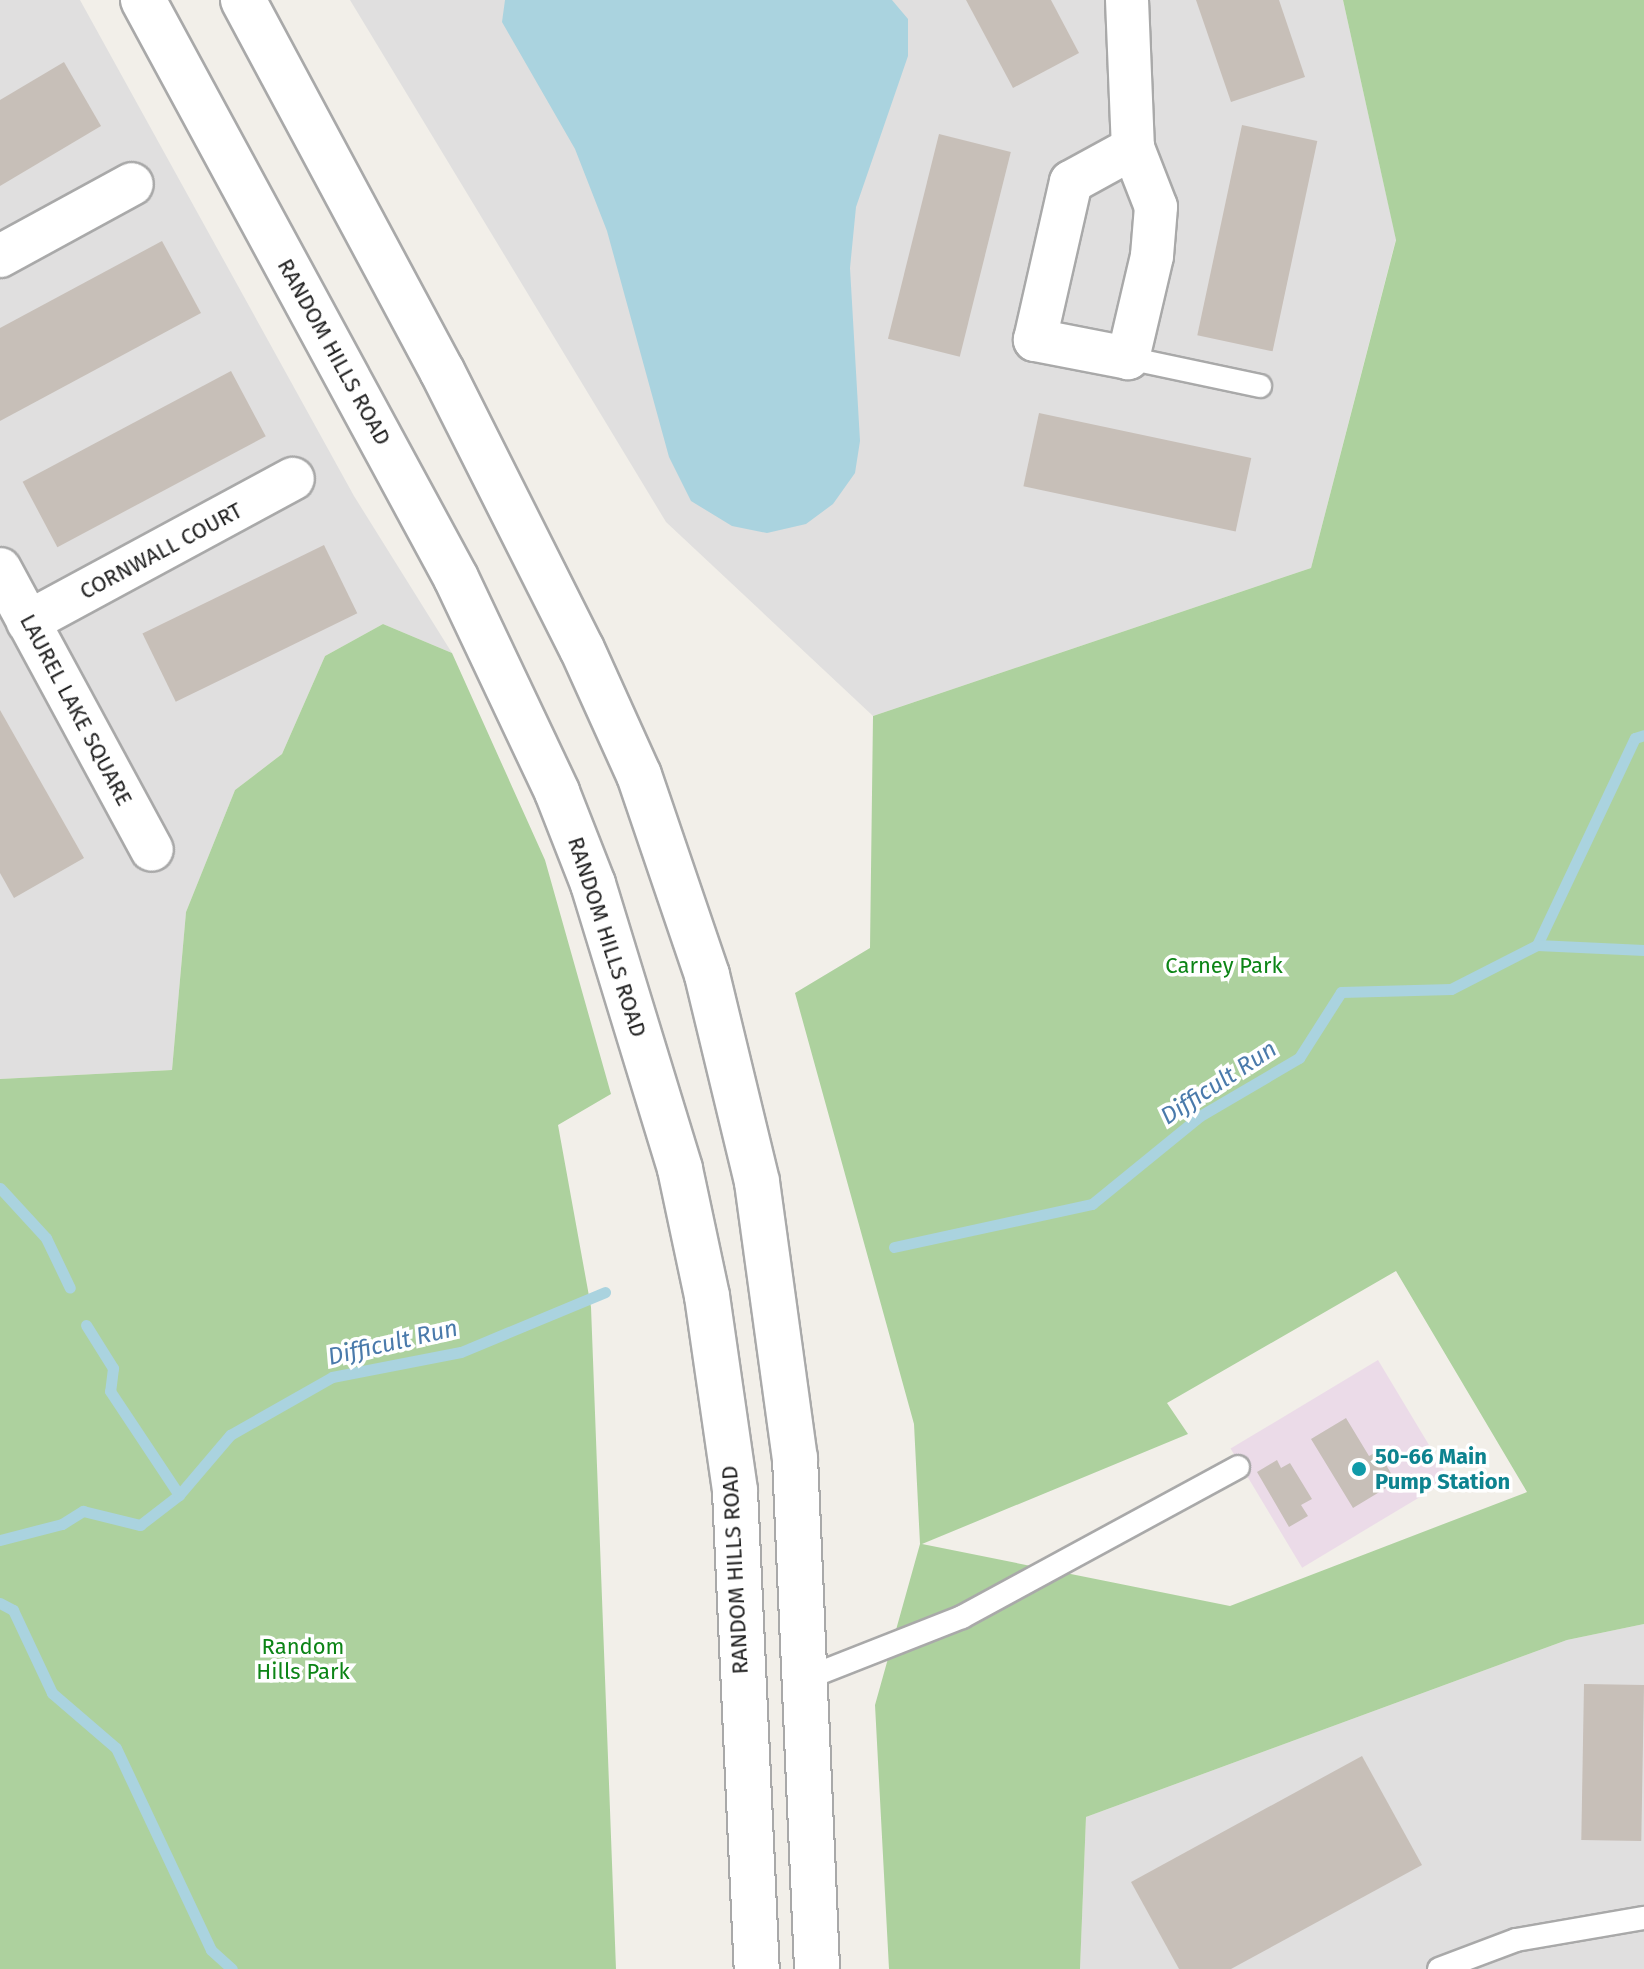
<!DOCTYPE html>
<style>
body{margin:0}
#map{position:relative;width:1644px;height:1969px;overflow:hidden;background:#f2efe9;font-family:"Fira Sans",sans-serif}
div>[style]{position:absolute}
.residential>*{inset:0;background:#e0dfdf}
.industrial>*{inset:0;background:#ebdbe8;transform-origin:0 0}
.forest>*{inset:0;background:#add19e}
.water>*{inset:0;background:#aad3df}
.stream>*{height:11px;margin:-5.5px;padding:0 5.5px;transform-origin:5.5px;border-radius:5.5px;background:#aad3df}
.building>*{inset:0;background:#c7bfb8;transform-origin:0 0}
.roads{filter:drop-shadow(2px 0 #a9a9a9) drop-shadow(-2px 0 #a9a9a9) drop-shadow(0 2px #a9a9a9) drop-shadow(0 -2px #a9a9a9)}
.service>*{height:22px;margin:-11px;padding:0 11px;transform-origin:11px;border-radius:11px;background:#fff}
.minor>*{height:42px;margin:-21px;padding:0 21px;transform-origin:21px;border-radius:21px;background:#fff}
.tertiary>*{height:44px;margin:-22px;padding:0 22px;transform-origin:22px;border-radius:22px;background:#fff}
.dots>*{width:22px;height:22px;translate:-50% -50%;box-sizing:border-box;border:4px solid #fff;border-radius:50%}
span{translate:-50% -50%;white-space:nowrap;text-align:center;line-height:1.15;-webkit-text-stroke:7px #fff;paint-order:stroke}
.street-label{font-size:22px;color:#222}
.park-label{font-size:22px;color:#0c8416}
.culture-label{font-size:22px;color:#0d838f;font-weight:700}
.left{translate:0 -50%;text-align:left}
.water-label{font-size:24px;color:#4a7aab;font-style:italic}
</style>
<div id="map">
<div class="residential">
<i style="clip-path:polygon(0 0,80px 0,354px 496px,452px 653px,383px 624px,325px 656px,282px 754px,235px 790px,186px 912px,172px 1070px,0 1079px)"></i>
<i style="clip-path:polygon(350px 0,1343px 0,1396px 239px,1311px 568px,873px 716px,666px 522px)"></i>
<i style="clip-path:polygon(1644px 1624px,1644px 1969px,1080px 1969px,1086px 1817px,1567px 1640px)"></i>
</div>
<div class="industrial">
<i style="left:1378px;top:1360px;width:139px;height:172px;rotate:59deg"></i>
</div>
<div class="forest">
<i style="clip-path:polygon(evenodd,1343px 0,1644px 0,1644px 1624px,1567px 1640px,1086px 1817px,1080px 1969px,889px 1969px,875px 1705px,920px 1544px,914px 1424px,795px 993px,870px 948px,873px 716px,1311px 568px,1396px 240px,1343px 0,1396px 1271px,1527px 1492px,1230px 1606px,922px 1544px,1188px 1434px,1167px 1403px,1396px 1271px)"></i>
<i style="clip-path:polygon(383px 624px,452px 653px,545px 860px,611px 1094px,558px 1125px,591px 1307px,616px 1969px,0 1969px,0 1079px,172px 1070px,186px 912px,235px 790px,282px 754px,325px 656px)"></i>
</div>
<div class="water">
<i style="clip-path:polygon(505px 0,892px 0,908px 19px,908px 56px,856px 207px,850px 268px,860px 441px,855px 473px,833px 504px,806px 524px,767px 533px,732px 526px,691px 501px,669px 457px,607px 231px,575px 149px,502px 22px)"></i>
</div>
<div class="stream">
<i style="left:1537px;top:945px;width:229px;rotate:-64.7deg"></i>
<i style="left:1635px;top:738px;width:9px;rotate:-18deg"></i>
<i style="left:0;top:1188px;width:68px;rotate:47.4deg"></i>
<i style="left:46px;top:1238px;width:55px;rotate:64.4deg"></i>
<i style="left:894px;top:1247px;width:203px;rotate:-12.3deg"></i>
<i style="left:1092px;top:1204px;width:139px;rotate:-39.2deg"></i>
<i style="left:1200px;top:1116px;width:115px;rotate:-30.4deg"></i>
<i style="left:1299px;top:1058px;width:78px;rotate:-57.5deg"></i>
<i style="left:1341px;top:992px;width:110px;rotate:-1.6deg"></i>
<i style="left:1451px;top:989px;width:97px;rotate:-27.1deg"></i>
<i style="left:1537px;top:945px;width:107px;rotate:2.7deg"></i>
<i style="left:86px;top:1325px;width:51px;rotate:57.9deg"></i>
<i style="left:113px;top:1368px;width:23px;rotate:97deg"></i>
<i style="left:110px;top:1391px;width:125px;rotate:56.4deg"></i>
<i style="left:0;top:1540px;width:64px;rotate:-14.5deg"></i>
<i style="left:62px;top:1524px;width:25px;rotate:-32deg"></i>
<i style="left:83px;top:1511px;width:59px;rotate:13.8deg"></i>
<i style="left:140px;top:1525px;width:49px;rotate:-37.6deg"></i>
<i style="left:179px;top:1495px;width:79px;rotate:-49.6deg"></i>
<i style="left:230px;top:1435px;width:117px;rotate:-29.6deg"></i>
<i style="left:332px;top:1377px;width:131px;rotate:-11deg"></i>
<i style="left:461px;top:1352px;width:156px;rotate:-22.6deg"></i>
<i style="left:0;top:1603px;width:15px;rotate:28deg"></i>
<i style="left:13px;top:1610px;width:92px;rotate:64.8deg"></i>
<i style="left:52px;top:1693px;width:84px;rotate:40.7deg"></i>
<i style="left:116px;top:1748px;width:223px;rotate:64.8deg"></i>
<i style="left:211px;top:1950px;width:28px;rotate:42deg"></i>
</div>
<div class="building">
<i style="clip-path:polygon(966px 0,1051px 0,1079px 53px,1013px 88px)"></i>
<i style="clip-path:polygon(1196px 0,1279px 0,1305px 77px,1231px 102px)"></i>
<i style="clip-path:polygon(64px 62px,101px 126px,0 186px,0 100px)"></i>
<i style="left:1242px;top:125px;width:77px;height:215px;rotate:12deg"></i>
<i style="left:939px;top:134px;width:74px;height:211px;rotate:14deg"></i>
<i style="clip-path:polygon(162px 241px,201px 313px,0 421px,0 328px)"></i>
<i style="left:231px;top:371px;width:74px;height:236px;rotate:62deg"></i>
<i style="left:1039px;top:413px;width:217px;height:75px;rotate:12deg"></i>
<i style="left:324px;top:545px;width:76px;height:202px;rotate:64deg"></i>
<i style="clip-path:polygon(0 710px,84px 858px,14px 898px,0 873px)"></i>
<i style="clip-path:polygon(1346px 1418px,1369px 1456px,1378px 1451px,1396px 1482px,1353px 1508px,1311px 1439px)"></i>
<i style="clip-path:polygon(1277px 1460px,1281px 1468px,1290px 1463px,1312px 1499px,1301px 1505px,1308px 1516px,1289px 1527px,1257px 1472px)"></i>
<i style="left:1584px;top:1684px;width:60px;height:156px;rotate:1deg"></i>
<i style="clip-path:polygon(1362px 1756px,1422px 1865px,1231px 1969px,1179px 1969px,1131px 1882px)"></i>
</div>
<div class="roads">
<div class="service">
<i style="left:1128px;top:358px;width:135px;rotate:12deg"></i>
<i style="left:802px;top:1680px;width:172px;rotate:-21.5deg"></i>
<i style="left:962px;top:1617px;width:314px;rotate:-28.5deg"></i>
<i style="left:1439px;top:1969px;width:82px;rotate:-20.6deg"></i>
<i style="left:1516px;top:1940px;width:130px;rotate:-9.8deg"></i>
</div>
<div class="minor">
<i style="left:1127px;top:0;width:148px;rotate:87.7deg"></i>
<i style="left:1133px;top:148px;width:63px;rotate:68.7deg"></i>
<i style="left:1156px;top:207px;width:49px;rotate:94.7deg"></i>
<i style="left:1152px;top:256px;width:105px;rotate:103.2deg"></i>
<i style="left:1128px;top:358px;width:95px;rotate:-169deg"></i>
<i style="left:1035px;top:340px;width:162px;rotate:-77.2deg"></i>
<i style="left:1071px;top:182px;width:71px;rotate:-28.7deg"></i>
<i style="left:0;top:256px;width:150px;rotate:-28.6deg"></i>
<i style="left:0;top:569px;width:319px;rotate:61.6deg"></i>
<i style="left:28px;top:622px;width:301px;rotate:-28.4deg"></i>
</div>
<div class="tertiary">
<i style="left:143px;top:0;width:657px;rotate:61.56deg"></i>
<i style="left:456px;top:578px;width:237px;rotate:64.7deg"></i>
<i style="left:557px;top:792px;width:99px;rotate:68.6deg"></i>
<i style="left:593px;top:884px;width:298px;rotate:73deg"></i>
<i style="left:680px;top:1169px;width:130px;rotate:78deg"></i>
<i style="left:707px;top:1296px;width:197px;rotate:81.8deg"></i>
<i style="left:735px;top:1491px;width:479px;rotate:87.4deg"></i>
<i style="left:243px;top:0;width:421px;rotate:61.8deg"></i>
<i style="left:442px;top:371px;width:311px;rotate:63.3deg"></i>
<i style="left:582px;top:649px;width:138px;rotate:65.7deg"></i>
<i style="left:639px;top:775px;width:211px;rotate:71.2deg"></i>
<i style="left:707px;top:975px;width:213px;rotate:76.4deg"></i>
<i style="left:757px;top:1182px;width:279px;rotate:82.2deg"></i>
<i style="left:795px;top:1458px;width:511px;rotate:87.53deg"></i>
</div>
</div>
<div class="dots">
<i style="left:1359px;top:1469px;background:#0f9aa8"></i>
</div>
<div class="street-label">
<span style="left:334px;top:352px;rotate:61deg">RANDOM HILLS ROAD</span>
<span style="left:161px;top:551px;rotate:-28deg">CORNWALL COURT</span>
<span style="left:76px;top:710px;rotate:62deg">LAUREL LAKE SQUARE</span>
<span style="left:607px;top:937px;rotate:72deg">RANDOM HILLS ROAD</span>
<span style="left:735px;top:1570px;rotate:-93deg">RANDOM HILLS ROAD</span>
</div>
<div class="park-label">
<span style="left:1224px;top:966px">Carney Park</span>
<span style="left:303px;top:1659px">Random<br>Hills Park</span>
</div>
<div class="culture-label">
<span class="left" style="left:1375px;top:1469px">50-66 Main<br>Pump Station</span>
</div>
<div class="water-label">
<span style="left:1219px;top:1083px;rotate:-33deg">Difficult Run</span>
<span style="left:393px;top:1343px;rotate:-13deg">Difficult Run</span>
</div>
</div>
